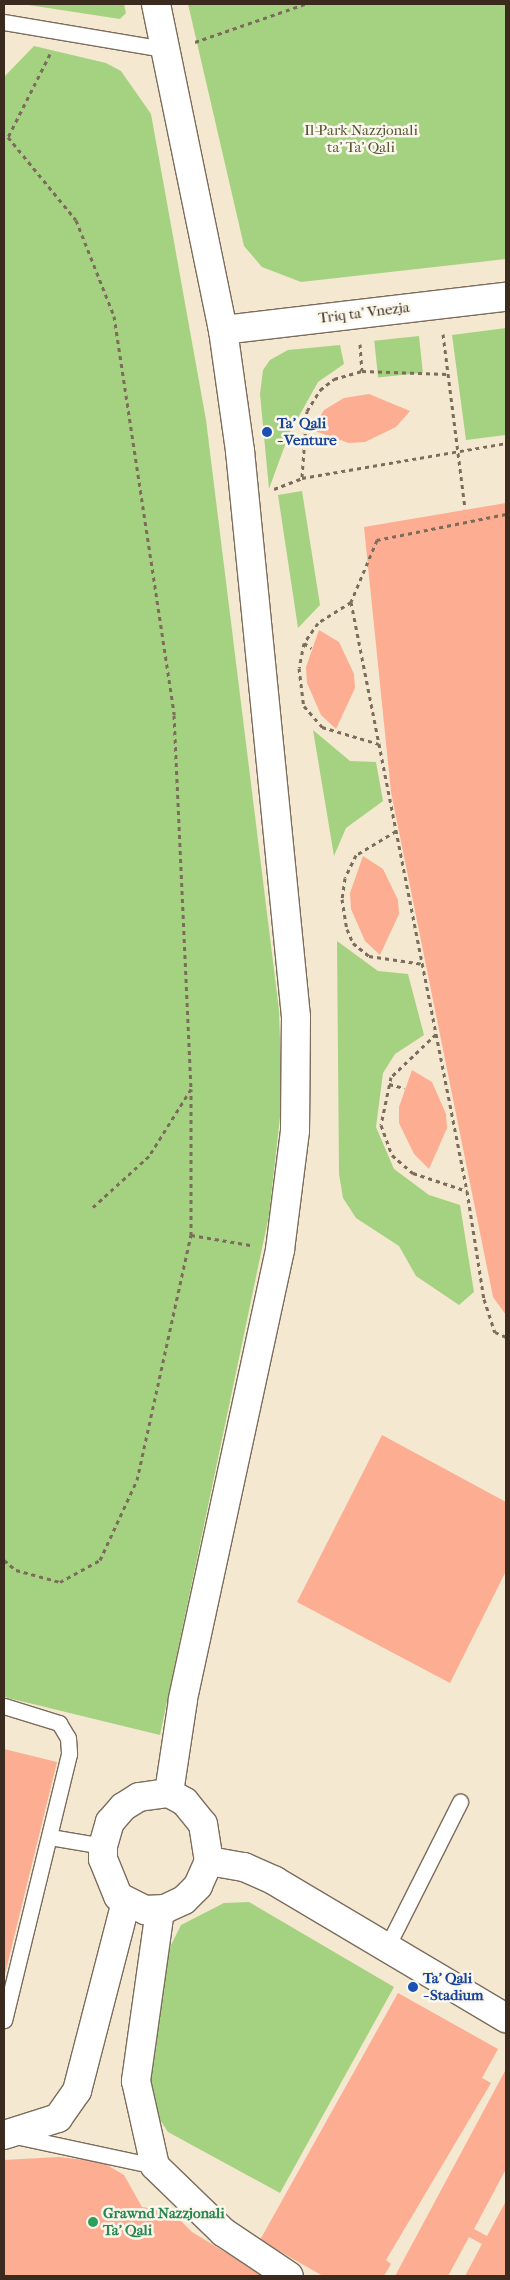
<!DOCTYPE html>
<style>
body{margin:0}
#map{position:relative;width:510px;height:2280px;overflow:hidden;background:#f4e8d0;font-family:"IM FELL French Canon",serif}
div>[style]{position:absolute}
.green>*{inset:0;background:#a5d280;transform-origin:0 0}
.building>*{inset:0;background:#fcad92}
.path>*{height:3px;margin-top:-1.5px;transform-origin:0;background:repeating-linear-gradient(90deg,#7c6c5c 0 4px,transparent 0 8px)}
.roads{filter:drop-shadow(1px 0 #7c6c5c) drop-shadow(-1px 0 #7c6c5c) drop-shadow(0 1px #7c6c5c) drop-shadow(0 -1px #7c6c5c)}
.lane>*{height:15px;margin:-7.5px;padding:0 7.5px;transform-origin:7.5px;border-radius:7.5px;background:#fff}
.street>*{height:28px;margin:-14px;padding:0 14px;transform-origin:14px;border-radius:14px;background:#fff}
.dots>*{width:14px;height:14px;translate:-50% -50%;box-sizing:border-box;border:2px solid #fbf7ec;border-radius:50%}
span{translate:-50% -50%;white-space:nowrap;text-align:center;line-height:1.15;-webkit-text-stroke:5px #fbf7ec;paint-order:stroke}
.park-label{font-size:15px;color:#565436}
.street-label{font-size:15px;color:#3b2a1e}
.transit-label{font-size:15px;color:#164399;font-weight:700}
.left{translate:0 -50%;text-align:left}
.leisure-label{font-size:15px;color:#27864d;font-weight:700}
.frame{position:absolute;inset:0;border:5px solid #3b2a1e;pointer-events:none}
</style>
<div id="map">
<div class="green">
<i style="clip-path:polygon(22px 4px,124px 4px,126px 13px,120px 19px)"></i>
<i style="clip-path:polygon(188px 4px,506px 4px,506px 259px,301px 282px,262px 267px,244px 246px)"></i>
<i style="clip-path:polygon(34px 46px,106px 63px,121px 71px,151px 114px,206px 420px,279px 1010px,282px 1099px,269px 1215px,160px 1735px,4px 1697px,4px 77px)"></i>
<i style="clip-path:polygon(506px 328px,506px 435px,466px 440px,452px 335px)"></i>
<i style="left:419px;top:336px;width:37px;height:45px;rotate:84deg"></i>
<i style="clip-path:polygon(340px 345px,344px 364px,318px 382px,289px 434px,269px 489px,260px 394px,263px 370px,270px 360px,288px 350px)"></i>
<i style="clip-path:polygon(302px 491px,320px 605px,298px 628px,278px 495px)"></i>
<i style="clip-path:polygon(313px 730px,350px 761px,376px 762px,383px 801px,346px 828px,334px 856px)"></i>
<i style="clip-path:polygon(337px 941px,378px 971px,408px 974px,424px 1035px,395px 1054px,383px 1073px,376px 1127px,394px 1169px,429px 1195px,460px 1205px,474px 1292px,459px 1305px,416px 1276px,399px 1246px,356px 1218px,343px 1198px,339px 1174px)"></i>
<i style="clip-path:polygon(249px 1902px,394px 1987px,280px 2193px,168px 2132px,145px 2097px,163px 1961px,181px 1925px,224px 1903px)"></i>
</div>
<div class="building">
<i style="clip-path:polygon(369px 394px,410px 411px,396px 427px,365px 442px,349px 443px,312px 430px,324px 410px,344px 398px)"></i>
<i style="clip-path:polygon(506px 503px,506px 1315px,493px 1297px,391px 792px,364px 527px)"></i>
<i style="clip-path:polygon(319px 630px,339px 642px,354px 674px,355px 688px,336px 729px,321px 715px,307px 683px,306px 667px)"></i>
<i style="clip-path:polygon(363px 856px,383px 869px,398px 900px,399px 914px,380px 955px,365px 941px,351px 909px,350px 893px)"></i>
<i style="clip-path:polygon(412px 1070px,432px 1082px,446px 1114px,447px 1128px,429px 1169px,414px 1154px,399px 1123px,399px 1107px)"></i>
<i style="clip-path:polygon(382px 1435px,506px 1502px,506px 1571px,450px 1683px,297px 1602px)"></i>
<i style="clip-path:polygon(4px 1749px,57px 1762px,4px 1978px)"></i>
<i style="clip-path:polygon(398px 1993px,498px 2049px,482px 2078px,491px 2083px,386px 2260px,391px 2264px,384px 2276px,323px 2276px,260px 2240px)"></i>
<i style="clip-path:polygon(506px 2069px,506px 2169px,474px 2229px,487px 2236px,506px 2201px,506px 2276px,465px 2276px,482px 2244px,469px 2237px,448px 2276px,395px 2276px)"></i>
<i style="clip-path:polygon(59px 2157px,102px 2162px,124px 2175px,142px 2207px,172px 2212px,192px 2232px,264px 2276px,4px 2276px,4px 2160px)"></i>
</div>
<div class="path">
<i style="left:195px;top:42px;width:116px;rotate:-19.1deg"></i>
<i style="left:50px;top:54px;width:93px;rotate:116.8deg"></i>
<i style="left:8px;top:137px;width:107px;rotate:50.7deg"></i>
<i style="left:76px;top:220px;width:103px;rotate:68.4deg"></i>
<i style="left:114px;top:316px;width:403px;rotate:81.4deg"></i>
<i style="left:174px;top:715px;width:374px;rotate:87.4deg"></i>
<i style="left:191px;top:1089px;width:79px;rotate:122.1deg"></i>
<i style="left:149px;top:1156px;width:77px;rotate:137.6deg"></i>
<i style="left:443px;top:334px;width:176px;rotate:82.8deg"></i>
<i style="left:360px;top:344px;width:27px;rotate:86deg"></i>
<i style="left:302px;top:477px;width:66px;rotate:-85.7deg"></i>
<i style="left:307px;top:411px;width:25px;rotate:-58deg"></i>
<i style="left:320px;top:390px;width:18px;rotate:-38deg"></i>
<i style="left:334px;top:379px;width:29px;rotate:-16deg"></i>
<i style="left:362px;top:371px;width:85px;rotate:2deg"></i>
<i style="left:274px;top:489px;width:30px;rotate:-21deg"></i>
<i style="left:302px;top:478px;width:207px;rotate:-9.7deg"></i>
<i style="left:506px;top:514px;width:132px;rotate:168.6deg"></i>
<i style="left:377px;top:540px;width:67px;rotate:112.8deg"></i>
<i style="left:351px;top:602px;width:600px;rotate:78.86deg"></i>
<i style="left:467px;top:1191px;width:109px;rotate:81.1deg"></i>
<i style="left:484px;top:1299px;width:35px;rotate:72deg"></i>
<i style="left:495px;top:1332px;width:12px;rotate:24deg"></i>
<i style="left:351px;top:602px;width:39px;rotate:148deg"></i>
<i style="left:318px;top:623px;width:24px;rotate:125deg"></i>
<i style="left:304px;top:643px;width:25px;rotate:101deg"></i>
<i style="left:299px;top:668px;width:38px;rotate:83deg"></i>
<i style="left:304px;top:706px;width:28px;rotate:49deg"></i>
<i style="left:322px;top:727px;width:59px;rotate:16.6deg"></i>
<i style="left:304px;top:643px;width:9px;rotate:36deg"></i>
<i style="left:396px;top:831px;width:47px;rotate:149deg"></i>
<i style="left:356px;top:855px;width:25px;rotate:116deg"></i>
<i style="left:345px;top:878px;width:21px;rotate:98deg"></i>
<i style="left:342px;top:899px;width:30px;rotate:81deg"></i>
<i style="left:347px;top:929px;width:15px;rotate:67deg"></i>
<i style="left:353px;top:943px;width:21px;rotate:39deg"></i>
<i style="left:369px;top:956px;width:55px;rotate:8.4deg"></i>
<i style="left:436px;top:1034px;width:62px;rotate:136.3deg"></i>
<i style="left:391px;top:1077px;width:49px;rotate:101.8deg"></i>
<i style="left:381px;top:1125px;width:32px;rotate:70deg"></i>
<i style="left:392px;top:1155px;width:28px;rotate:41deg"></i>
<i style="left:413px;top:1173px;width:57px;rotate:18.4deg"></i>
<i style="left:389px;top:1084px;width:16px;rotate:15deg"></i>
<i style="left:191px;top:1235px;width:60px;rotate:9.6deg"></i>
<i style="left:4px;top:1560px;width:16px;rotate:40deg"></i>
<i style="left:16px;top:1570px;width:46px;rotate:15.3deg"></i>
<i style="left:60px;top:1582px;width:46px;rotate:-28.8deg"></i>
<i style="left:100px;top:1560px;width:88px;rotate:-65.2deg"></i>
<i style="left:137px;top:1480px;width:251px;rotate:-77.6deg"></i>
<i style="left:191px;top:1235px;width:146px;rotate:-90deg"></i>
</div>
<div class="roads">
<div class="lane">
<i style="left:4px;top:22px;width:162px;rotate:9.6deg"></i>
<i style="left:4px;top:1706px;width:58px;rotate:17.2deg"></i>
<i style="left:59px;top:1723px;width:17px;rotate:59deg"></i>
<i style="left:68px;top:1738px;width:16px;rotate:86deg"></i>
<i style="left:69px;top:1754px;width:274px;rotate:103.7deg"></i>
<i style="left:50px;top:1837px;width:54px;rotate:9.6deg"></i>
<i style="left:386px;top:1949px;width:165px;rotate:-63.3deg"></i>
<i style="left:15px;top:2136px;width:143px;rotate:12.1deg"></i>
</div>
<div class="street">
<i style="left:156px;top:4px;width:333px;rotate:78.4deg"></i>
<i style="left:223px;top:330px;width:122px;rotate:82deg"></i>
<i style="left:240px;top:451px;width:569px;rotate:84.35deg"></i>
<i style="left:296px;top:1017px;width:114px;rotate:90.5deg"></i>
<i style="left:295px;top:1131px;width:120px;rotate:97.2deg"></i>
<i style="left:280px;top:1250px;width:460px;rotate:102.2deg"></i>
<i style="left:183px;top:1700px;width:94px;rotate:98.6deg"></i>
<i style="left:223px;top:330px;width:285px;rotate:-6.7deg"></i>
<i style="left:169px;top:1793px;width:18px;rotate:29deg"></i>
<i style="left:185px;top:1802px;width:28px;rotate:51deg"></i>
<i style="left:203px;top:1824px;width:37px;rotate:81deg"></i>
<i style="left:209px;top:1861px;width:27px;rotate:114deg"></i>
<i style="left:198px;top:1886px;width:20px;rotate:135deg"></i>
<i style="left:184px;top:1900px;width:21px;rotate:155deg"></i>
<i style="left:165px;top:1909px;width:20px;rotate:177deg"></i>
<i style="left:145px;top:1910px;width:30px;rotate:-153deg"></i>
<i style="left:118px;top:1896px;width:40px;rotate:-112deg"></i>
<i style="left:103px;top:1859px;width:13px;rotate:-90deg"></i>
<i style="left:103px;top:1846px;width:25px;rotate:-74deg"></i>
<i style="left:110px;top:1822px;width:20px;rotate:-49deg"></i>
<i style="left:123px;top:1807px;width:19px;rotate:-32deg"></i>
<i style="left:139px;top:1797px;width:30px;rotate:-8deg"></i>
<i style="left:209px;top:1861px;width:36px;rotate:10deg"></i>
<i style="left:244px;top:1867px;width:34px;rotate:24deg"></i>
<i style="left:275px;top:1881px;width:269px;rotate:30.7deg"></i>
<i style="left:160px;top:1910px;width:173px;rotate:98deg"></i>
<i style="left:136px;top:2081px;width:87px;rotate:77.4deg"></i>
<i style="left:155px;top:2166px;width:95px;rotate:44.1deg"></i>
<i style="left:223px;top:2232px;width:79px;rotate:33.7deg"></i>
<i style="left:4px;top:2135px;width:57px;rotate:-17.5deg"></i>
<i style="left:58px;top:2118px;width:33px;rotate:-55deg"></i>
<i style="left:77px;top:2091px;width:195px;rotate:-75.5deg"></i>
</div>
</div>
<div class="dots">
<i style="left:267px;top:432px;background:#1a4fb4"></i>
<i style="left:413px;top:1987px;background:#1a4fb4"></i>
<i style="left:93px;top:2222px;background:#2e9e5b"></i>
</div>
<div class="park-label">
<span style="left:361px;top:139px">Il-Park Nazzjonali<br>ta' Ta' Qali</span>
</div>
<div class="street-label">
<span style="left:364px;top:313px;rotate:-7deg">Triq ta' Vnezja</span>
</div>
<div class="transit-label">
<span class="left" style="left:277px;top:432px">Ta' Qali<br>- Venture</span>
<span class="left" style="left:423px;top:1987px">Ta' Qali<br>- Stadium</span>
</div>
<div class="leisure-label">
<span class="left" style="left:103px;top:2222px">Grawnd Nazzjonali<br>Ta' Qali</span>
</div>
<div class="frame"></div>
</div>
